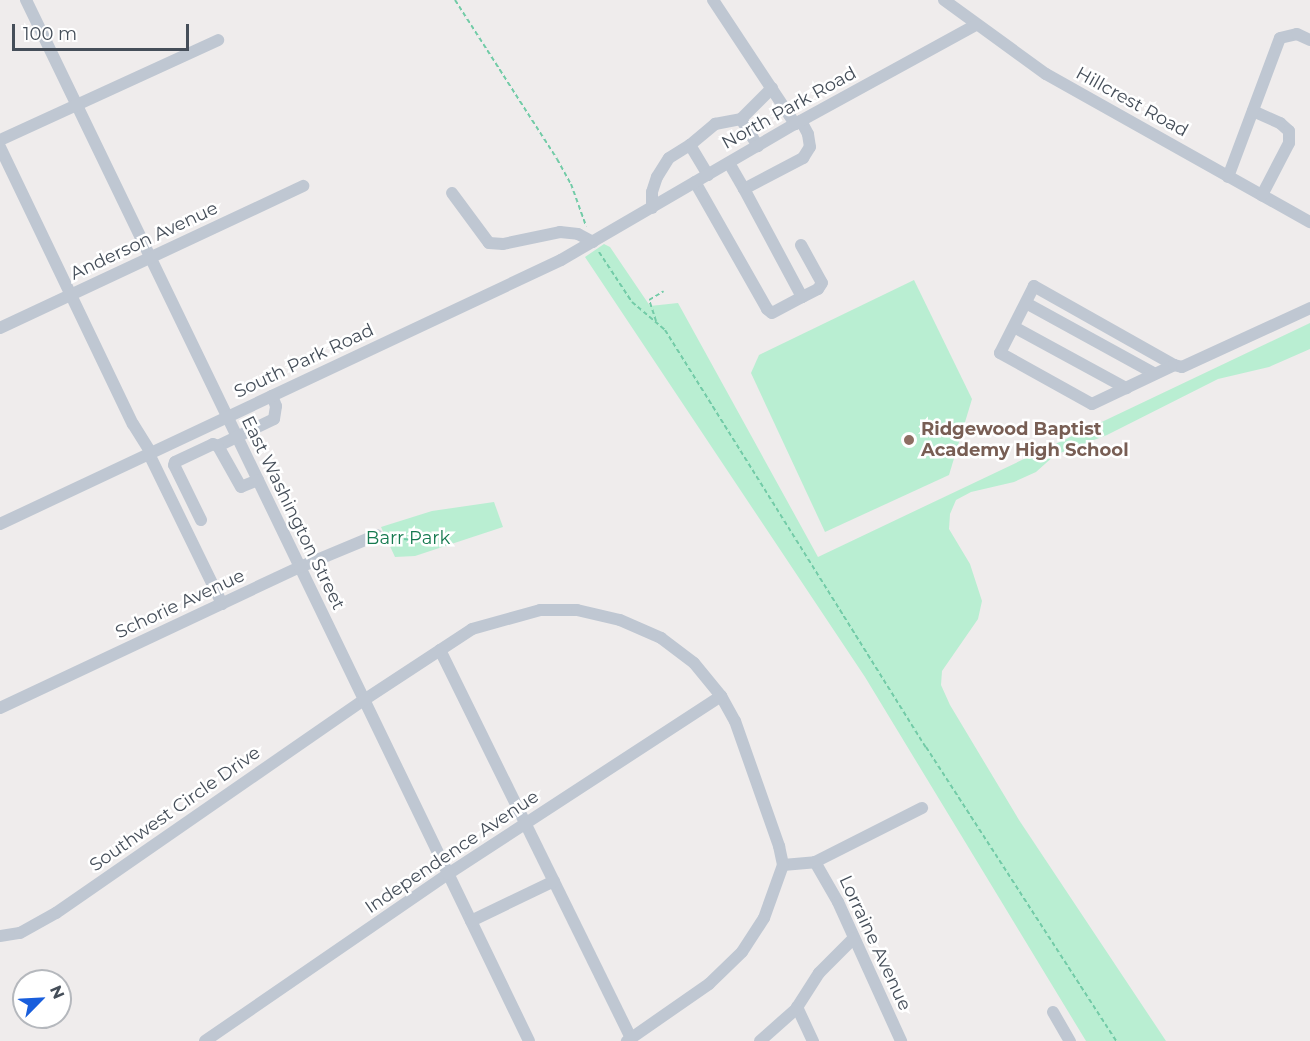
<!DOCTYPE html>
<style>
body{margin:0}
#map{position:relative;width:1310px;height:1041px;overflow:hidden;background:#efecec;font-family:Montserrat,sans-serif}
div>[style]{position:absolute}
.green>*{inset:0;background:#b9eed2}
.path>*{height:2px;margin-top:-1px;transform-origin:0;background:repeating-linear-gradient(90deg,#72cba7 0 4.5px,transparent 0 7.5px)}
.minor>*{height:12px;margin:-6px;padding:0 6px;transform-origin:6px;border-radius:6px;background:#bfc7d2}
.dots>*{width:16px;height:16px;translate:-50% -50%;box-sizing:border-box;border:3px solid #fff;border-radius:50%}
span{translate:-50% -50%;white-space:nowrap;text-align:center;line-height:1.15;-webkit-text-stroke:5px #fff;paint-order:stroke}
.street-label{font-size:18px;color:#454e59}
.education-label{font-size:18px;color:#785e54;font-weight:700}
.left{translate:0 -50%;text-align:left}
.park-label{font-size:18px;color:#167a50}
.north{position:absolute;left:12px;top:969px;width:60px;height:60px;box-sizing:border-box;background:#fff;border:2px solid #b5b8bd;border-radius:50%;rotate:66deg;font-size:16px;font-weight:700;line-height:24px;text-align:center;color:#454e59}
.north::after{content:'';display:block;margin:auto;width:21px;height:27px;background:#195edc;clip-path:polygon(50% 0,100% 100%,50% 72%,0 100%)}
.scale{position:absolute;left:12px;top:24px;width:177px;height:27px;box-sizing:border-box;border:3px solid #454e59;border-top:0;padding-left:8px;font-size:18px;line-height:21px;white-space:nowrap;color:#454e59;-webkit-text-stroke:4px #fff;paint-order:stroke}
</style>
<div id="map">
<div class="green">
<i style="clip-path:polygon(604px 244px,610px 247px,650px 306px,678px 303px,818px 557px,1310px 323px,1310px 349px,1269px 367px,1218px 379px,1107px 435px,1055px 455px,1036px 472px,1014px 482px,971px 492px,956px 500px,950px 514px,949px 529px,970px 564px,982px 601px,978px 619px,942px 671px,941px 685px,950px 705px,1019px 820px,1166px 1041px,1086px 1041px,865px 677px,585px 257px)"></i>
<i style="clip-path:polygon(914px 280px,972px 399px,949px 475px,825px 532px,751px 373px,759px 355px)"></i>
<i style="clip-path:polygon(494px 502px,503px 527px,415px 556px,395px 557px,381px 527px,432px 511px)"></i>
</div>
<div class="path">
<i style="left:455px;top:0;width:189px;rotate:57.3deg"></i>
<i style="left:557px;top:159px;width:29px;rotate:61deg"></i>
<i style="left:571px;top:184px;width:45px;rotate:70.3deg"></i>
<i style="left:599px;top:252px;width:60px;rotate:56.6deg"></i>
<i style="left:632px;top:302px;width:43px;rotate:40.3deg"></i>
<i style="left:665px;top:330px;width:492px;rotate:58deg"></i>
<i style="left:926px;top:747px;width:350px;rotate:57.1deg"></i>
<i style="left:656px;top:321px;width:22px;rotate:-108deg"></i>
<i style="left:649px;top:300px;width:17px;rotate:-31deg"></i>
<i style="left:389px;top:538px;width:31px;rotate:4deg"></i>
<i style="left:420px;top:540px;width:11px;rotate:-15deg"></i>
</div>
<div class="minor">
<i style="left:26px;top:0;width:1156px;rotate:64.21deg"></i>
<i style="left:713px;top:0;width:149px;rotate:56.5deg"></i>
<i style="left:944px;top:0;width:126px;rotate:36deg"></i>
<i style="left:1046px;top:74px;width:303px;rotate:29.3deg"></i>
<i style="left:1253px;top:111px;width:30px;rotate:24deg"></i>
<i style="left:1280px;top:123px;width:12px;rotate:42deg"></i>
<i style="left:1289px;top:131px;width:12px;rotate:90deg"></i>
<i style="left:1289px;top:143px;width:59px;rotate:117.4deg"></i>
<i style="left:741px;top:119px;width:44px;rotate:-45deg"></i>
<i style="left:0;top:140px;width:240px;rotate:-24.6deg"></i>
<i style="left:690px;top:145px;width:33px;rotate:-40deg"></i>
<i style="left:715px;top:124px;width:26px;rotate:-11deg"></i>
<i style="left:741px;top:119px;width:32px;rotate:58deg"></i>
<i style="left:0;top:147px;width:307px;rotate:64.4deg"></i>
<i style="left:133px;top:424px;width:34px;rotate:58deg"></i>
<i style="left:729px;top:163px;width:30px;rotate:60deg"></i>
<i style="left:744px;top:189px;width:67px;rotate:-27.7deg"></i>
<i style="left:803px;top:158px;width:13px;rotate:-58deg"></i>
<i style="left:810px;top:147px;width:13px;rotate:-99deg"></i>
<i style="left:808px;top:134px;width:15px;rotate:-118deg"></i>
<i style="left:1228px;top:177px;width:148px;rotate:-69.5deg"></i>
<i style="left:1280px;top:38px;width:17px;rotate:-13deg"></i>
<i style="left:1297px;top:34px;width:14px;rotate:25deg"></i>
<i style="left:695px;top:182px;width:146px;rotate:60.4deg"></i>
<i style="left:767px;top:309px;width:6px;rotate:39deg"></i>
<i style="left:772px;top:313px;width:34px;rotate:-28deg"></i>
<i style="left:802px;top:297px;width:123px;rotate:-118.2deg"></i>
<i style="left:452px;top:193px;width:62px;rotate:53.5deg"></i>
<i style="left:489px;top:243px;width:14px;rotate:4deg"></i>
<i style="left:503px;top:244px;width:58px;rotate:-11.9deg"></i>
<i style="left:560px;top:232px;width:18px;rotate:6deg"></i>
<i style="left:578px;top:234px;width:17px;rotate:28deg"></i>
<i style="left:652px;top:208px;width:16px;rotate:-90deg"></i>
<i style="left:652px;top:192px;width:16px;rotate:-72deg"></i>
<i style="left:657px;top:177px;width:22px;rotate:-58deg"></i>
<i style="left:669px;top:158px;width:25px;rotate:-32deg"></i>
<i style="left:690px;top:145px;width:35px;rotate:59deg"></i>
<i style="left:801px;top:245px;width:43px;rotate:61.1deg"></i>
<i style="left:822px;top:283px;width:7px;rotate:124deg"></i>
<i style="left:818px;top:289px;width:18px;rotate:153deg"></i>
<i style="left:1026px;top:303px;width:147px;rotate:28.8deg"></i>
<i style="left:1014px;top:327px;width:128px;rotate:28.6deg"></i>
<i style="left:0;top:328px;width:335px;rotate:-25.1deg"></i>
<i style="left:1174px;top:365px;width:161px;rotate:-150.6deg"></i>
<i style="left:1034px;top:286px;width:75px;rotate:116.9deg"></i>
<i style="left:1000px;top:353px;width:105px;rotate:29deg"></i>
<i style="left:1092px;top:404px;width:91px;rotate:-25.4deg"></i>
<i style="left:1174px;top:365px;width:8px;rotate:14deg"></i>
<i style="left:1182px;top:367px;width:141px;rotate:-24.7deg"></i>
<i style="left:149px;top:454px;width:167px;rotate:64deg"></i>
<i style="left:258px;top:480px;width:18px;rotate:158deg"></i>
<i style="left:241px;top:487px;width:47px;rotate:-119.3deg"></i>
<i style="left:218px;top:446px;width:62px;rotate:-25.7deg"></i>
<i style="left:274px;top:419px;width:13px;rotate:-81deg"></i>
<i style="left:276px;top:406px;width:11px;rotate:-112deg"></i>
<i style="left:201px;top:520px;width:61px;rotate:-116.1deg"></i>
<i style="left:174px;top:465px;width:3px;rotate:-72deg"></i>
<i style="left:175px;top:462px;width:42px;rotate:-25.3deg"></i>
<i style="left:213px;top:444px;width:5px;rotate:22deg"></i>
<i style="left:0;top:524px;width:620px;rotate:-25.2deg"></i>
<i style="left:561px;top:260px;width:271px;rotate:-30.2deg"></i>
<i style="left:795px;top:124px;width:206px;rotate:-28.7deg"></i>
<i style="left:440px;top:650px;width:432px;rotate:63.8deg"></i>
<i style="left:0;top:708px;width:331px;rotate:-25.2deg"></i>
<i style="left:300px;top:567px;width:83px;rotate:-22.6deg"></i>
<i style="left:815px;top:862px;width:46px;rotate:60.1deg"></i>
<i style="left:838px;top:902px;width:153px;rotate:65.6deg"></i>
<i style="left:783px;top:865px;width:32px;rotate:-5deg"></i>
<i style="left:815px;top:862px;width:120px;rotate:-26.8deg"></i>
<i style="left:471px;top:921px;width:92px;rotate:-25.7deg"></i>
<i style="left:0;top:936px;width:20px;rotate:-9deg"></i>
<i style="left:20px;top:933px;width:41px;rotate:-29.1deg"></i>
<i style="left:56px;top:913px;width:374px;rotate:-34.7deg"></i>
<i style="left:364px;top:700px;width:129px;rotate:-33.3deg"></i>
<i style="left:472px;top:629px;width:71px;rotate:-15.6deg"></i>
<i style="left:540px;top:610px;width:37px"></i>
<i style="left:577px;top:610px;width:44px;rotate:13.1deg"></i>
<i style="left:620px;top:620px;width:45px;rotate:23.7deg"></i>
<i style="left:661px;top:638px;width:41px;rotate:37.1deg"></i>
<i style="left:694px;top:663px;width:43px;rotate:50.7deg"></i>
<i style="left:721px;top:696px;width:29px;rotate:61deg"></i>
<i style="left:735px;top:721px;width:133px;rotate:70.6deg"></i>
<i style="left:779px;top:846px;width:19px;rotate:78deg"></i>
<i style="left:783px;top:865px;width:56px;rotate:109.7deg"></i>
<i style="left:764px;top:918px;width:40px;rotate:122.9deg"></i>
<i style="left:742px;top:952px;width:46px;rotate:135.9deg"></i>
<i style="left:709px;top:984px;width:100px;rotate:145.2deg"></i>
<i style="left:797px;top:1007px;width:38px;rotate:65deg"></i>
<i style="left:1053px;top:1012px;width:34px;rotate:60deg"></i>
<i style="left:205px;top:1041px;width:295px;rotate:-34.5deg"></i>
<i style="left:448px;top:874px;width:326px;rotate:-33.1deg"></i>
<i style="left:760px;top:1041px;width:48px;rotate:-41.6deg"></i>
<i style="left:796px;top:1009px;width:43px;rotate:-57.4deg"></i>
<i style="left:819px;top:973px;width:49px;rotate:-45deg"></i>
</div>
<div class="dots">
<i style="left:909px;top:440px;background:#8d6e63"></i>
</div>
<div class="street-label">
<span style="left:1132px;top:102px;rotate:29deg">Hillcrest Road</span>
<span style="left:789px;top:108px;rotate:-29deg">North Park Road</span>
<span style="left:144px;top:241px;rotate:-25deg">Anderson Avenue</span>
<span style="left:304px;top:361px;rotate:-25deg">South Park Road</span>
<span style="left:293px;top:513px;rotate:64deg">East Washington Street</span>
<span style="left:180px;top:604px;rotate:-25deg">Schorie Avenue</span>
<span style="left:175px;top:809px;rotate:-35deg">Southwest Circle Drive</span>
<span style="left:452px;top:852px;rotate:-34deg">Independence Avenue</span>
<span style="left:875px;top:943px;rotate:65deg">Lorraine Avenue</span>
</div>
<div class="education-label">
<span class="left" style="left:921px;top:440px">Ridgewood Baptist<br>Academy High School</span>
</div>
<div class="park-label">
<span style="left:408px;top:538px">Barr Park</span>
</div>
<div class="north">N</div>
<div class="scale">100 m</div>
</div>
